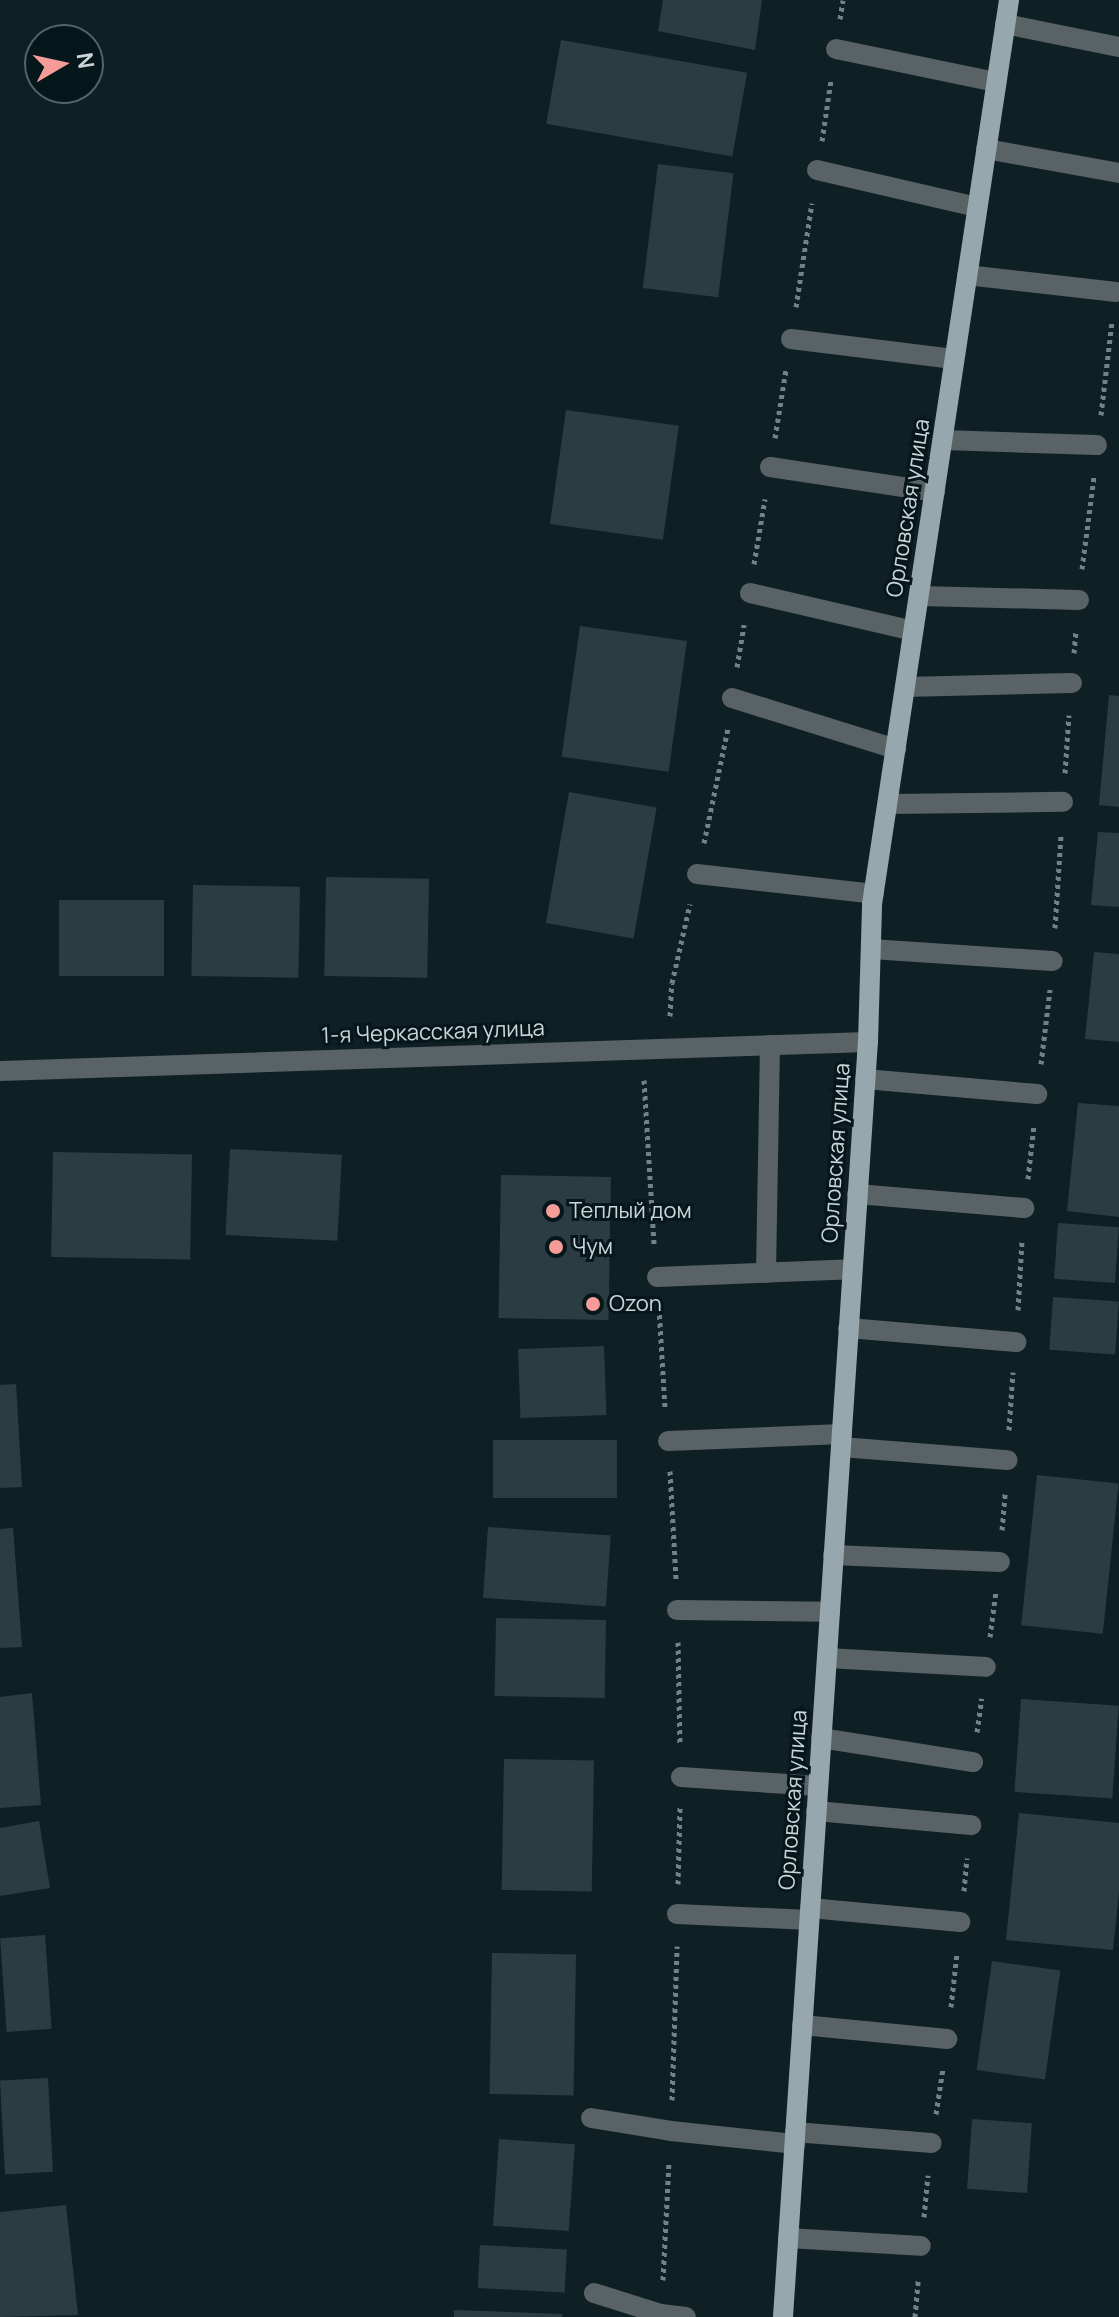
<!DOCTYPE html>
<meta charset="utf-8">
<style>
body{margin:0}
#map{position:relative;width:1119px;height:2317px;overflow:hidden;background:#0f2025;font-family:Manrope,sans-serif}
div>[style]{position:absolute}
.building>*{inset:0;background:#2b3d43;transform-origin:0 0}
.path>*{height:5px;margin-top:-2.5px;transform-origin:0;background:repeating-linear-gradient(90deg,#748186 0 4px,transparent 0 8px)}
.minor>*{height:20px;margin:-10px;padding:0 10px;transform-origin:10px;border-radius:10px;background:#596264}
.major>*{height:20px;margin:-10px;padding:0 10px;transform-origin:10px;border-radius:10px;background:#96a7ad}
.dots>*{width:22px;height:22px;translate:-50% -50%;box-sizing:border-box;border:4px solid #06171b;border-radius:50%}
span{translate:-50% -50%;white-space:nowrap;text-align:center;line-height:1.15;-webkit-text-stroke:6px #06171b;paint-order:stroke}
.street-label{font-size:22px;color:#cbd5d9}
.poi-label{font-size:22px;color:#cbd5d9}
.left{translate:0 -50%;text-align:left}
.north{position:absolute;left:24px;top:24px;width:80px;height:80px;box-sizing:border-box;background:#06171b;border:2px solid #556367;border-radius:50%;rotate:81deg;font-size:22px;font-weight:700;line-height:32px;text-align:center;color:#cbd5d9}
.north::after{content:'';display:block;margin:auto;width:28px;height:36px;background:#f59b98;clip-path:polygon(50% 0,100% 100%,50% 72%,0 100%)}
</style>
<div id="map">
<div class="building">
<i style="clip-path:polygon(663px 0,762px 0,755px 50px,658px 31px)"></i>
<i style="left:561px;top:40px;width:189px;height:85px;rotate:10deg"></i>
<i style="left:658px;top:164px;width:76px;height:125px;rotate:7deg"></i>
<i style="left:566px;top:410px;width:114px;height:115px;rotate:8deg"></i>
<i style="left:580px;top:626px;width:108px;height:132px;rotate:8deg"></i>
<i style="clip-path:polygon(1109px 695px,1119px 696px,1119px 807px,1099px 805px)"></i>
<i style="left:569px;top:792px;width:89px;height:133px;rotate:10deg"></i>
<i style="clip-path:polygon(1098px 832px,1119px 833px,1119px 907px,1091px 905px)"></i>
<i style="left:326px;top:877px;width:103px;height:99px;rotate:1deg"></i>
<i style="left:193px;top:885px;width:107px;height:91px;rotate:1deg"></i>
<i style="left:59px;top:900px;width:105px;height:76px"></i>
<i style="clip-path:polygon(1094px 952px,1119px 954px,1119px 1042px,1085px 1039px)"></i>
<i style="clip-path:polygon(1078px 1103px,1119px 1106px,1119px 1217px,1067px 1211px)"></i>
<i style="left:230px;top:1149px;width:112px;height:86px;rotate:3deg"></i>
<i style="left:53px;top:1152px;width:139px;height:105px;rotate:1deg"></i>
<i style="left:501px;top:1175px;width:110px;height:143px;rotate:1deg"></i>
<i style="left:1058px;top:1223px;width:61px;height:56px;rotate:4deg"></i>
<i style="left:1053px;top:1297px;width:66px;height:53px;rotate:4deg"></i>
<i style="left:604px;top:1346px;width:69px;height:86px;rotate:88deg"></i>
<i style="clip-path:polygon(16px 1384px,22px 1487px,0 1488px,0 1385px)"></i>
<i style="left:493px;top:1440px;width:124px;height:58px"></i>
<i style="left:1037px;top:1475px;width:82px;height:151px;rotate:6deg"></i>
<i style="left:488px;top:1527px;width:123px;height:71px;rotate:4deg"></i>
<i style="clip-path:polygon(13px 1528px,22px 1647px,0 1648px,0 1529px)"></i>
<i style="left:496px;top:1618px;width:110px;height:78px;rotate:1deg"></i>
<i style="clip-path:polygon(32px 1693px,41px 1805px,0 1808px,0 1697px)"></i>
<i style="left:1021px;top:1699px;width:98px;height:93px;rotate:4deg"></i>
<i style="left:504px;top:1759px;width:90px;height:131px;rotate:1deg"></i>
<i style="clip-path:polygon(1019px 1813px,1119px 1823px,1119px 1892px,1113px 1950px,1006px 1940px)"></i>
<i style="clip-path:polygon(39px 1821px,50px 1888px,0 1896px,0 1828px)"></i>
<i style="left:45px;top:1935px;width:94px;height:45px;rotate:86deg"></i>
<i style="left:492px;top:1953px;width:84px;height:141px;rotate:1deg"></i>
<i style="left:992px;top:1961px;width:69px;height:110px;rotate:8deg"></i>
<i style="left:48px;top:2078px;width:94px;height:48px;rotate:87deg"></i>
<i style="left:972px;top:2119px;width:60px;height:70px;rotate:4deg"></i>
<i style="left:499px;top:2139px;width:76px;height:87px;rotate:4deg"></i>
<i style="clip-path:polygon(66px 2205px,78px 2315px,0 2317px,0 2212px)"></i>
<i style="left:480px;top:2245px;width:87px;height:43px;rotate:3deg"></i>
<i style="clip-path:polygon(454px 2310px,562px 2314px,562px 2317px,454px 2317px)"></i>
</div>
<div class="path">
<i style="left:840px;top:19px;width:19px;rotate:-81deg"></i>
<i style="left:822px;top:141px;width:62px;rotate:-81.6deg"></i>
<i style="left:796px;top:307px;width:105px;rotate:-81.3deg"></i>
<i style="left:1101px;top:415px;width:95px;rotate:-83.3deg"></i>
<i style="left:775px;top:438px;width:70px;rotate:-80.9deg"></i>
<i style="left:754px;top:564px;width:66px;rotate:-80.4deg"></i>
<i style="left:1082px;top:569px;width:94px;rotate:-82.6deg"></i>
<i style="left:1074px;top:653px;width:22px;rotate:-85deg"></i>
<i style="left:737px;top:667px;width:43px;rotate:-80.5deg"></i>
<i style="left:1065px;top:773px;width:58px;rotate:-86.1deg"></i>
<i style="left:704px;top:843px;width:117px;rotate:-78.2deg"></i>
<i style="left:1055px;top:928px;width:93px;rotate:-86.3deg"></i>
<i style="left:670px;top:1016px;width:33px;rotate:-87deg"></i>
<i style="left:672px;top:983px;width:81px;rotate:-77.2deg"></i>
<i style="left:1041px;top:1064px;width:75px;rotate:-83.1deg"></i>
<i style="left:644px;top:1080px;width:165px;rotate:86.5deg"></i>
<i style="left:1028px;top:1179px;width:54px;rotate:-83.7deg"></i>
<i style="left:659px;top:1307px;width:102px;rotate:86.6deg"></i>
<i style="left:1018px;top:1310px;width:70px;rotate:-86.7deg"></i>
<i style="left:1009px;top:1430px;width:58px;rotate:-86.1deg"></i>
<i style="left:670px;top:1471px;width:109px;rotate:86.8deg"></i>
<i style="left:1002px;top:1530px;width:38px;rotate:-85deg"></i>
<i style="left:990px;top:1637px;width:46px;rotate:-82.6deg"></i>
<i style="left:678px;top:1642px;width:102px;rotate:88.9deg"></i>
<i style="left:977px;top:1732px;width:34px;rotate:-82deg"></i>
<i style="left:678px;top:1884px;width:78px;rotate:-88.5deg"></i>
<i style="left:964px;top:1891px;width:33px;rotate:-85deg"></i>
<i style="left:951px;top:2007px;width:54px;rotate:-83.7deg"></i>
<i style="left:672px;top:2100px;width:154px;rotate:-88.1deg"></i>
<i style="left:936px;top:2114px;width:47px;rotate:-81.3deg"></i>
<i style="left:924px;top:2217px;width:42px;rotate:-84.6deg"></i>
<i style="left:663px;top:2280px;width:118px;rotate:-87.1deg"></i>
<i style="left:915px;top:2317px;width:38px;rotate:-85deg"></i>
</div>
<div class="minor">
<i style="left:1005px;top:24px;width:116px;rotate:11.4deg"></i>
<i style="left:836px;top:49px;width:163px;rotate:11.7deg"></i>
<i style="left:986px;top:149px;width:135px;rotate:10.2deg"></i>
<i style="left:817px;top:170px;width:164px;rotate:13deg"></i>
<i style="left:967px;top:275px;width:150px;rotate:6.5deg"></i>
<i style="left:791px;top:339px;width:164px;rotate:7deg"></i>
<i style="left:943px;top:440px;width:154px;rotate:1.9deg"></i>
<i style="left:770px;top:467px;width:167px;rotate:8.6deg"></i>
<i style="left:750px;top:593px;width:167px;rotate:13.1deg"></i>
<i style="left:919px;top:596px;width:160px;rotate:1.4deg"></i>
<i style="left:905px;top:687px;width:167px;rotate:-1.4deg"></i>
<i style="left:732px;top:698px;width:172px;rotate:17.3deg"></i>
<i style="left:888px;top:804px;width:175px;rotate:-0.7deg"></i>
<i style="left:697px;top:874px;width:178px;rotate:6.4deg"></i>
<i style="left:871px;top:949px;width:182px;rotate:3.8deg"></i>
<i style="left:0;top:1071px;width:868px;rotate:-1.91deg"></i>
<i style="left:865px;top:1079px;width:173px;rotate:5deg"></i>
<i style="left:857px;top:1194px;width:168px;rotate:4.8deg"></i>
<i style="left:766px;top:1273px;width:228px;rotate:-89deg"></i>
<i style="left:657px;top:1277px;width:195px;rotate:-2.3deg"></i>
<i style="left:848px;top:1328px;width:169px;rotate:4.8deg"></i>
<i style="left:668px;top:1441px;width:174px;rotate:-2.3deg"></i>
<i style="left:841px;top:1447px;width:167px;rotate:4.5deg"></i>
<i style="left:833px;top:1555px;width:167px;rotate:2.4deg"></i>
<i style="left:677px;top:1610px;width:153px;rotate:0.7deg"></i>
<i style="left:827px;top:1658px;width:159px;rotate:3.2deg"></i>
<i style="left:821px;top:1738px;width:154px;rotate:9deg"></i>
<i style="left:681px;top:1777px;width:137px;rotate:3.8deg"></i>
<i style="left:816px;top:1811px;width:156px;rotate:5.2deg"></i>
<i style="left:810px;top:1908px;width:151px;rotate:5.3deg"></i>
<i style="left:677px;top:1914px;width:132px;rotate:2.6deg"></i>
<i style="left:802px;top:2025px;width:146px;rotate:5.5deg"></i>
<i style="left:591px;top:2118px;width:81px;rotate:9.2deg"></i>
<i style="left:671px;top:2131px;width:125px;rotate:6deg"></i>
<i style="left:795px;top:2132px;width:137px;rotate:4.6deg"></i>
<i style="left:788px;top:2238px;width:133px;rotate:3.4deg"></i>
<i style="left:594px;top:2293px;width:70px;rotate:17.4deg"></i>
<i style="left:661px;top:2314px;width:25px;rotate:7deg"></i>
</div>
<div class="major">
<i style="left:783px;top:2317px;width:1278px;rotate:-86.19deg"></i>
<i style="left:868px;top:1042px;width:138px;rotate:-88.3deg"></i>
<i style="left:872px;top:904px;width:914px;rotate:-81.38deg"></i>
</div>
<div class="dots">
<i style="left:553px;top:1211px;background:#f59b98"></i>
<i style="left:556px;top:1247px;background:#f59b98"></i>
<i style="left:593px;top:1304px;background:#f59b98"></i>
</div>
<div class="street-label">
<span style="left:908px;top:508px;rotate:-81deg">Орловская улица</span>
<span style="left:433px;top:1032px;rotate:-2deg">1-я Черкасская улица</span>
<span style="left:836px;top:1153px;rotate:-86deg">Орловская улица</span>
<span style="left:793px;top:1800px;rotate:-86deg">Орловская улица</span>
</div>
<div class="poi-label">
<span class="left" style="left:569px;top:1211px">Теплый дом</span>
<span class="left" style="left:572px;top:1247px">Чум</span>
<span class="left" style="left:609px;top:1304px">Ozon</span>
</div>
<div class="north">N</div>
</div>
